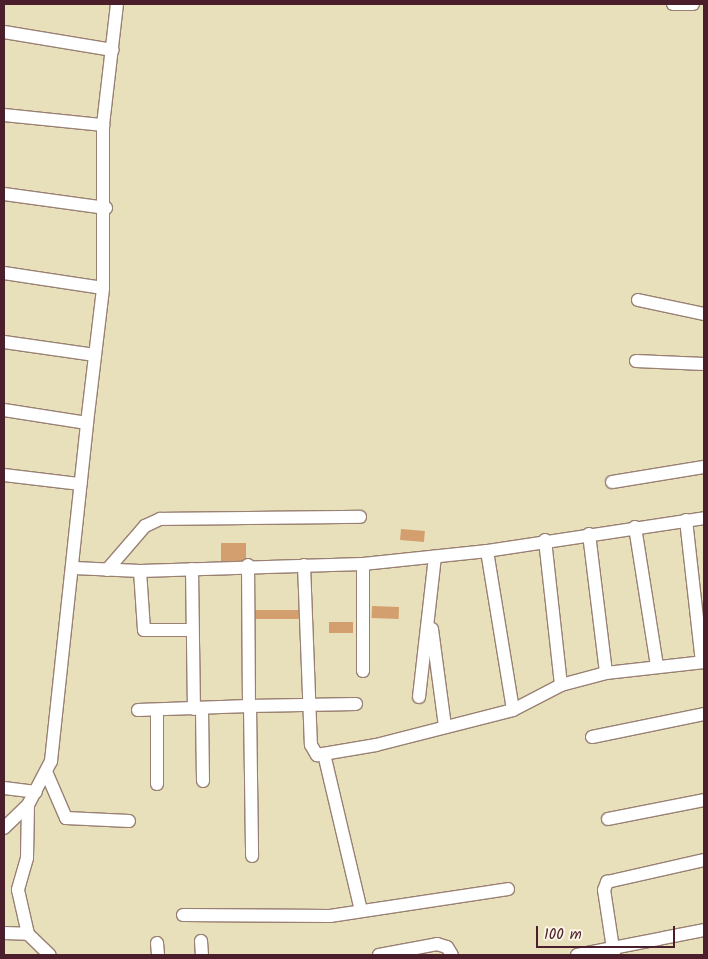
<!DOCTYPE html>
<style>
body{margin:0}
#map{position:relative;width:708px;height:959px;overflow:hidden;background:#e8e0bb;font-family:Kalam,sans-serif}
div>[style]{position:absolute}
.building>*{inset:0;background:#d39f6f;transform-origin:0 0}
.roads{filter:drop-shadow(1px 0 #998073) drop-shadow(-1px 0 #998073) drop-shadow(0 1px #998073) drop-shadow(0 -1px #998073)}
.minor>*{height:12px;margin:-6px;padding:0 6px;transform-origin:6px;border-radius:6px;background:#fff}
span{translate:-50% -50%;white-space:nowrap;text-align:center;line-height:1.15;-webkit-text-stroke:5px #fcf5e5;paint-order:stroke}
.frame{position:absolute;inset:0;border:5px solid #4a1f2b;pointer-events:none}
.scale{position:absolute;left:536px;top:926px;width:139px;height:22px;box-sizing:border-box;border:2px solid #4a1f2b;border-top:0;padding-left:6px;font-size:15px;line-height:18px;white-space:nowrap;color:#4a1f2b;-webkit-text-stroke:4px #fcf5e5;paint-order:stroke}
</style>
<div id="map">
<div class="building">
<i style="left:401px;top:529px;width:24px;height:11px;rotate:5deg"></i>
<i style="left:221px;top:543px;width:25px;height:19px"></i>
<i style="left:372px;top:606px;width:27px;height:12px;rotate:2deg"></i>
<i style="left:300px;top:610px;width:9px;height:48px;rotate:90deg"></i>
<i style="left:353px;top:622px;width:11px;height:24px;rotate:90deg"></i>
</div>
<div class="roads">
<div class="minor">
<i style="left:673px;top:4px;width:20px"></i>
<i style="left:4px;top:32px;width:110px;rotate:9.4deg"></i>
<i style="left:4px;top:115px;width:100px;rotate:5.8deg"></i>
<i style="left:4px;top:194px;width:103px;rotate:7.8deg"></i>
<i style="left:4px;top:273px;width:100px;rotate:8.6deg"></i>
<i style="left:638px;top:300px;width:67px;rotate:12deg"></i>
<i style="left:4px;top:342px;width:92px;rotate:8.1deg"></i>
<i style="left:636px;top:361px;width:68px;rotate:2.5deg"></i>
<i style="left:4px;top:410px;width:84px;rotate:8.9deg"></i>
<i style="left:87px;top:423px;width:136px;rotate:-83.2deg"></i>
<i style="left:103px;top:288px;width:163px;rotate:-90deg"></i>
<i style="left:103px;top:125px;width:122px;rotate:-83.4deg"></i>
<i style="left:4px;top:475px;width:77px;rotate:6.8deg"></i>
<i style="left:612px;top:482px;width:93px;rotate:-9.3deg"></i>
<i style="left:686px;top:520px;width:143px;rotate:83.6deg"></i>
<i style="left:635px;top:527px;width:141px;rotate:81deg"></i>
<i style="left:589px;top:534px;width:140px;rotate:83deg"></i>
<i style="left:545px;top:540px;width:146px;rotate:83.7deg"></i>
<i style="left:487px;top:551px;width:161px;rotate:80.7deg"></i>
<i style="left:363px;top:564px;width:107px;rotate:90deg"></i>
<i style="left:304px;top:565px;width:180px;rotate:87.8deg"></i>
<i style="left:311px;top:745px;width:12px;rotate:59deg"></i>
<i style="left:317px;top:755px;width:60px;rotate:-9.6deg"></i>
<i style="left:376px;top:745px;width:141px;rotate:-14.3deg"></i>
<i style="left:513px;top:710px;width:54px;rotate:-27.5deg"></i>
<i style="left:561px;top:685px;width:47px;rotate:-14.9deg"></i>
<i style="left:606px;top:673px;width:99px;rotate:-6.4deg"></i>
<i style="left:74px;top:568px;width:66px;rotate:2.6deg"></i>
<i style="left:140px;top:571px;width:223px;rotate:-1.8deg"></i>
<i style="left:363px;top:564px;width:125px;rotate:-6deg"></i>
<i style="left:487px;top:551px;width:219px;rotate:-8.6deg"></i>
<i style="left:192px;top:569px;width:140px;rotate:89.2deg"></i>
<i style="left:107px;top:570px;width:58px;rotate:-49.2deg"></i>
<i style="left:145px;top:526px;width:17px;rotate:-25deg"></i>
<i style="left:160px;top:519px;width:200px;rotate:-0.6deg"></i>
<i style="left:140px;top:571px;width:59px;rotate:86.1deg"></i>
<i style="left:144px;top:630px;width:48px"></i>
<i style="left:432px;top:629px;width:99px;rotate:82.4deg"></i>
<i style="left:419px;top:697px;width:141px;rotate:-83.5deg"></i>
<i style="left:249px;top:706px;width:107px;rotate:-1.1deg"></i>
<i style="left:250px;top:706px;width:150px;rotate:89.2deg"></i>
<i style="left:202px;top:709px;width:72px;rotate:89.2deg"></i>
<i style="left:138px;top:710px;width:111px;rotate:-2.1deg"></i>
<i style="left:249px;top:706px;width:141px;rotate:-90.4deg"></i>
<i style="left:157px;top:710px;width:74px;rotate:90deg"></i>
<i style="left:592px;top:737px;width:114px;rotate:-11.6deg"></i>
<i style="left:324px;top:754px;width:161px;rotate:76.7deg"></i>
<i style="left:47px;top:774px;width:48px;rotate:66.6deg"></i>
<i style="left:66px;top:818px;width:63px;rotate:2.7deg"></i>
<i style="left:4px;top:788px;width:32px;rotate:7deg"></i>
<i style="left:28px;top:805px;width:53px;rotate:91.1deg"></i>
<i style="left:27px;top:858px;width:33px;rotate:106deg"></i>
<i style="left:18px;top:890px;width:45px;rotate:77.2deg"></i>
<i style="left:608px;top:819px;width:98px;rotate:-11.2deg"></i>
<i style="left:4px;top:828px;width:33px;rotate:-44deg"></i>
<i style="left:28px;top:805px;width:50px;rotate:-62.4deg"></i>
<i style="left:51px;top:761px;width:340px;rotate:-83.9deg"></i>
<i style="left:183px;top:915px;width:147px;rotate:0.4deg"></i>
<i style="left:330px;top:916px;width:180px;rotate:-8.6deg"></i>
<i style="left:4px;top:933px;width:24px;rotate:2deg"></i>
<i style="left:28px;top:934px;width:30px;rotate:44deg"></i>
<i style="left:201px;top:941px;width:14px;rotate:86deg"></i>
<i style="left:157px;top:943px;width:12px;rotate:85deg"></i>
<i style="left:379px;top:955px;width:59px;rotate:-10.7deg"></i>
<i style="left:437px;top:944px;width:10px;rotate:17deg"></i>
<i style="left:447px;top:947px;width:9px;rotate:58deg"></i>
<i style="left:577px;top:955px;width:129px;rotate:-11.1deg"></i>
<i style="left:614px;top:955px;width:66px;rotate:-98.7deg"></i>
<i style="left:604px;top:890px;width:9px;rotate:-69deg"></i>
<i style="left:607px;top:882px;width:99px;rotate:-12.8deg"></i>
</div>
</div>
<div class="frame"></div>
<div class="scale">100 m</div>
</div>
